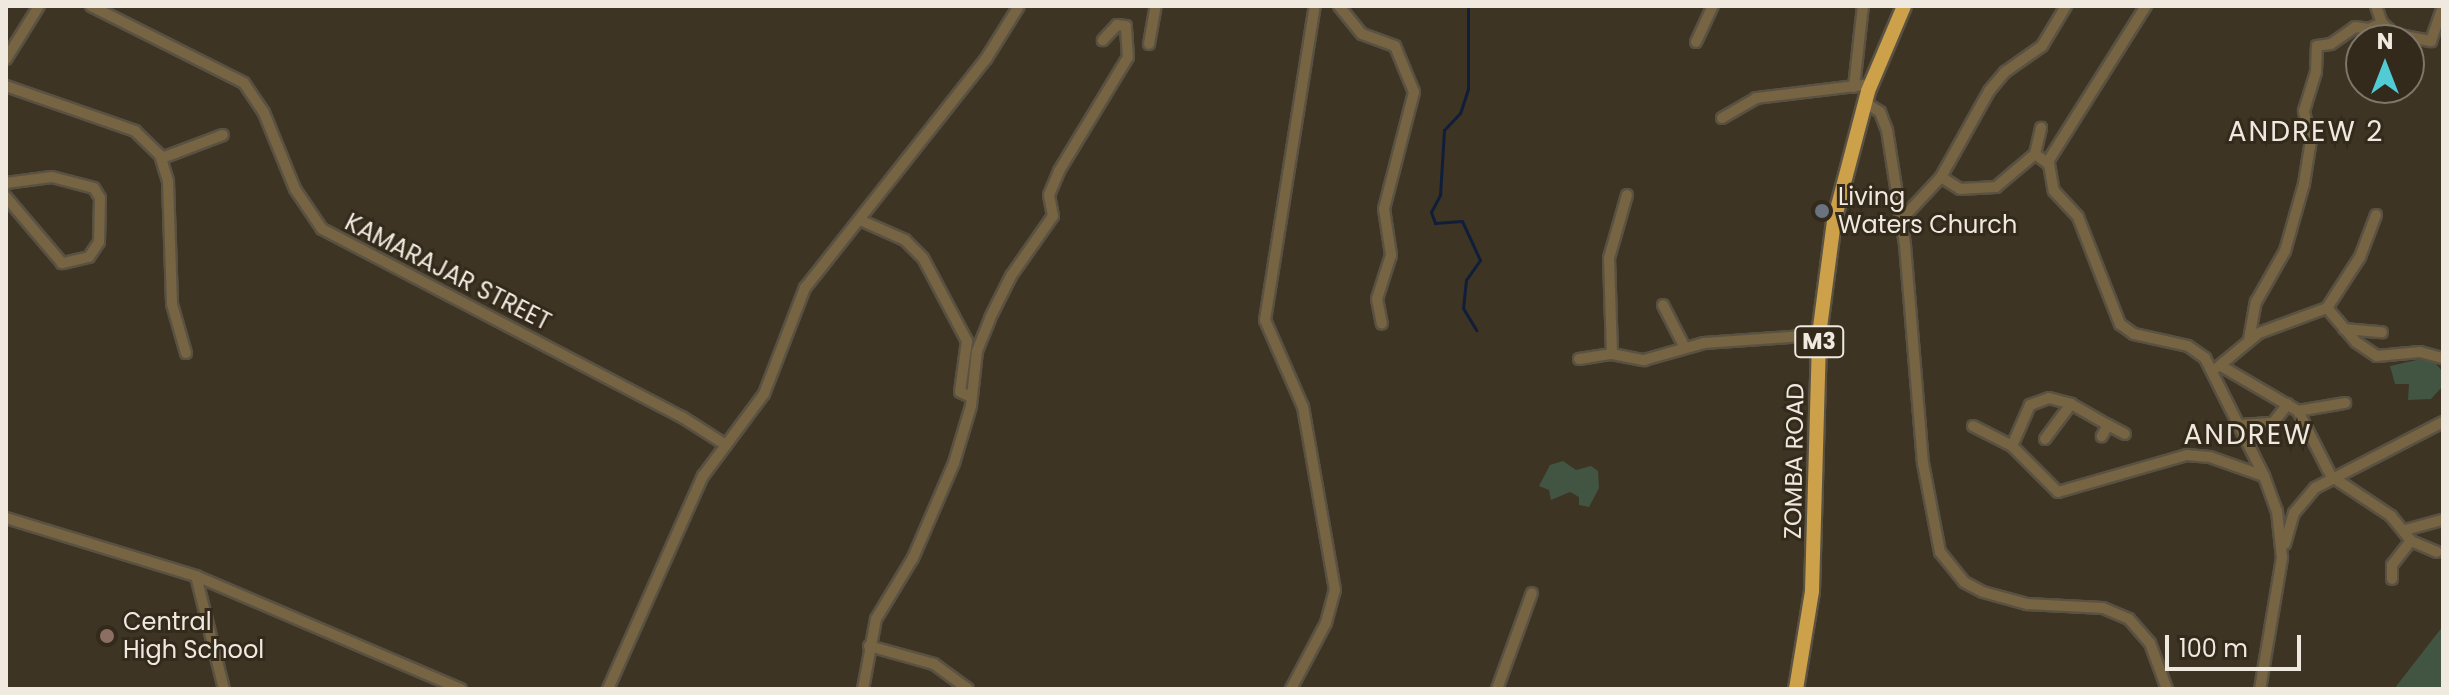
<!DOCTYPE html>
<style>
body{margin:0}
#map{position:relative;width:2449px;height:695px;overflow:hidden;background:#3d3424;font-family:Poppins,sans-serif}
div>[style]{position:absolute}
.green>*{inset:0;background:#415542}
.stream>*{height:3px;margin:-1.5px;padding:0 1.5px;transform-origin:1.5px;border-radius:1.5px;background:#111e3a}
.roads{filter:drop-shadow(2px 0 #595142) drop-shadow(-2px 0 #595142) drop-shadow(0 2px #595142) drop-shadow(0 -2px #595142)}
.minor>*{height:10px;margin:-5px;padding:0 5px;transform-origin:5px;border-radius:5px;background:#766443}
.highway>*{height:14px;margin:-7px;padding:0 7px;transform-origin:7px;border-radius:7px;background:#cda04a}
.dots>*{width:22px;height:22px;translate:-50% -50%;box-sizing:border-box;border:4px solid #332a1b;border-radius:50%}
span{translate:-50% -50%;white-space:nowrap;text-align:center;line-height:1.15;-webkit-text-stroke:6px #332a1b;paint-order:stroke}
.shield-label span{padding:2px 6px;background:#332a1b;border:2px solid;border-radius:6px;-webkit-text-stroke-width:0}
.shield-label{font-size:22px;color:#efe9df;font-weight:700}
.poi-label{font-size:24px;color:#efe9df}
.left{translate:0 -50%;text-align:left}
.street-label{font-size:24px;color:#efe9df}
.quarter-label{font-size:28px;color:#efe9df;letter-spacing:2px}
.frame{position:absolute;inset:0;border:8px solid #efe9df;pointer-events:none}
.north{position:absolute;left:2345px;top:24px;width:80px;height:80px;box-sizing:border-box;background:#332a1b;border:2px solid #7e7669;border-radius:50%;rotate:0deg;font-size:22px;font-weight:700;line-height:32px;text-align:center;color:#efe9df}
.north::after{content:'';display:block;margin:auto;width:28px;height:36px;background:#51ccd4;clip-path:polygon(50% 0,100% 100%,50% 72%,0 100%)}
.scale{position:absolute;left:2165px;top:635px;width:136px;height:36px;box-sizing:border-box;border:4px solid #efe9df;border-top:0;padding-left:10px;font-size:24px;line-height:28px;white-space:nowrap;color:#efe9df;-webkit-text-stroke:6px #332a1b;paint-order:stroke}
</style>
<div id="map">
<div class="green">
<i style="clip-path:polygon(2430px 357px,2443px 372px,2443px 386px,2431px 399px,2408px 400px,2409px 384px,2395px 384px,2390px 366px)"></i>
<i style="clip-path:polygon(1563px 461px,1576px 470px,1591px 466px,1598px 471px,1599px 488px,1589px 507px,1579px 505px,1579px 497px,1570px 492px,1551px 500px,1549px 490px,1539px 486px,1550px 465px)"></i>
<i style="clip-path:polygon(2443px 626px,2443px 689px,2394px 689px)"></i>
</div>
<div class="stream">
<i style="left:1468px;top:6px;width:83px;rotate:90deg"></i>
<i style="left:1468px;top:89px;width:25px;rotate:108deg"></i>
<i style="left:1460px;top:113px;width:23px;rotate:133deg"></i>
<i style="left:1444px;top:130px;width:65px;rotate:93.5deg"></i>
<i style="left:1440px;top:195px;width:19px;rotate:118deg"></i>
<i style="left:1431px;top:212px;width:12px;rotate:70deg"></i>
<i style="left:1435px;top:223px;width:27px;rotate:-4deg"></i>
<i style="left:1462px;top:221px;width:43px;rotate:65.2deg"></i>
<i style="left:1480px;top:260px;width:24px;rotate:125deg"></i>
<i style="left:1466px;top:280px;width:28px;rotate:96deg"></i>
<i style="left:1463px;top:308px;width:26px;rotate:59deg"></i>
</div>
<div class="roads">
<div class="minor">
<i style="left:91px;top:6px;width:171px;rotate:26.7deg"></i>
<i style="left:244px;top:83px;width:36px;rotate:56deg"></i>
<i style="left:264px;top:113px;width:82px;rotate:67.8deg"></i>
<i style="left:295px;top:189px;width:48px;rotate:56deg"></i>
<i style="left:322px;top:229px;width:406px;rotate:27.6deg"></i>
<i style="left:682px;top:417px;width:52px;rotate:32.5deg"></i>
<i style="left:1339px;top:6px;width:36px;rotate:51deg"></i>
<i style="left:1362px;top:34px;width:35px;rotate:20deg"></i>
<i style="left:1395px;top:46px;width:50px;rotate:67.6deg"></i>
<i style="left:1414px;top:92px;width:121px;rotate:104.4deg"></i>
<i style="left:1384px;top:209px;width:47px;rotate:81.3deg"></i>
<i style="left:1391px;top:255px;width:46px;rotate:107.7deg"></i>
<i style="left:1377px;top:299px;width:25px;rotate:79deg"></i>
<i style="left:2376px;top:6px;width:18px;rotate:71deg"></i>
<i style="left:1696px;top:42px;width:40px;rotate:-65deg"></i>
<i style="left:1149px;top:44px;width:39px;rotate:-80deg"></i>
<i style="left:6px;top:59px;width:62px;rotate:-58.1deg"></i>
<i style="left:6px;top:86px;width:137px;rotate:19.2deg"></i>
<i style="left:135px;top:131px;width:35px;rotate:44deg"></i>
<i style="left:160px;top:155px;width:28px;rotate:73deg"></i>
<i style="left:168px;top:182px;width:122px;rotate:88.1deg"></i>
<i style="left:172px;top:304px;width:51px;rotate:74.1deg"></i>
<i style="left:1854px;top:87px;width:81px;rotate:-83.7deg"></i>
<i style="left:1864px;top:102px;width:19px;rotate:32deg"></i>
<i style="left:1880px;top:112px;width:19px;rotate:69deg"></i>
<i style="left:1887px;top:130px;width:116px;rotate:81.1deg"></i>
<i style="left:1905px;top:245px;width:219px;rotate:85.3deg"></i>
<i style="left:1923px;top:463px;width:91px;rotate:79.2deg"></i>
<i style="left:1940px;top:552px;width:38px;rotate:51deg"></i>
<i style="left:1964px;top:582px;width:21px;rotate:28deg"></i>
<i style="left:1983px;top:592px;width:46px;rotate:15.3deg"></i>
<i style="left:2027px;top:604px;width:76px;rotate:3deg"></i>
<i style="left:2103px;top:608px;width:28px;rotate:23deg"></i>
<i style="left:2129px;top:619px;width:32px;rotate:49deg"></i>
<i style="left:2150px;top:643px;width:49px;rotate:69.7deg"></i>
<i style="left:1722px;top:118px;width:39px;rotate:-30deg"></i>
<i style="left:1756px;top:98px;width:116px;rotate:-6.9deg"></i>
<i style="left:2035px;top:154px;width:17px;rotate:36deg"></i>
<i style="left:2049px;top:164px;width:27px;rotate:80deg"></i>
<i style="left:2054px;top:191px;width:35px;rotate:47deg"></i>
<i style="left:2078px;top:217px;width:115px;rotate:68.6deg"></i>
<i style="left:2120px;top:324px;width:17px;rotate:36deg"></i>
<i style="left:2134px;top:334px;width:55px;rotate:12.5deg"></i>
<i style="left:2188px;top:346px;width:21px;rotate:35deg"></i>
<i style="left:2205px;top:358px;width:132px;rotate:63.4deg"></i>
<i style="left:2264px;top:476px;width:37px;rotate:70deg"></i>
<i style="left:2277px;top:511px;width:47px;rotate:83.9deg"></i>
<i style="left:2282px;top:558px;width:133px;rotate:99.5deg"></i>
<i style="left:162px;top:158px;width:65px;rotate:-20.7deg"></i>
<i style="left:2047px;top:163px;width:186px;rotate:-57.8deg"></i>
<i style="left:1941px;top:177px;width:22px;rotate:32deg"></i>
<i style="left:1960px;top:189px;width:36px;rotate:-3deg"></i>
<i style="left:1996px;top:187px;width:51px;rotate:-40.2deg"></i>
<i style="left:2035px;top:154px;width:27px;rotate:-77deg"></i>
<i style="left:6px;top:183px;width:46px;rotate:-7.4deg"></i>
<i style="left:52px;top:177px;width:43px;rotate:14.7deg"></i>
<i style="left:94px;top:188px;width:12px;rotate:59deg"></i>
<i style="left:100px;top:198px;width:44px;rotate:91.3deg"></i>
<i style="left:99px;top:242px;width:18px;rotate:124deg"></i>
<i style="left:89px;top:257px;width:28px;rotate:167deg"></i>
<i style="left:62px;top:263px;width:87px;rotate:-130.3deg"></i>
<i style="left:1627px;top:195px;width:66px;rotate:105.9deg"></i>
<i style="left:1609px;top:258px;width:96px;rotate:88.2deg"></i>
<i style="left:1612px;top:354px;width:33px;rotate:11deg"></i>
<i style="left:1644px;top:360px;width:62px;rotate:-15.8deg"></i>
<i style="left:1704px;top:343px;width:115px;rotate:-4deg"></i>
<i style="left:860px;top:220px;width:49px;rotate:24deg"></i>
<i style="left:905px;top:240px;width:25px;rotate:45deg"></i>
<i style="left:923px;top:258px;width:94px;rotate:62.1deg"></i>
<i style="left:967px;top:341px;width:51px;rotate:97.8deg"></i>
<i style="left:960px;top:392px;width:12px;rotate:24deg"></i>
<i style="left:1901px;top:220px;width:59px;rotate:-47.1deg"></i>
<i style="left:1941px;top:177px;width:98px;rotate:-60.8deg"></i>
<i style="left:1989px;top:91px;width:25px;rotate:-50deg"></i>
<i style="left:2005px;top:72px;width:45px;rotate:-35.1deg"></i>
<i style="left:2042px;top:46px;width:47px;rotate:-59deg"></i>
<i style="left:1663px;top:305px;width:48px;rotate:62.9deg"></i>
<i style="left:2327px;top:308px;width:45px;rotate:49.5deg"></i>
<i style="left:2356px;top:342px;width:25px;rotate:34deg"></i>
<i style="left:2377px;top:356px;width:43px;rotate:-5.3deg"></i>
<i style="left:2420px;top:352px;width:24px;rotate:15deg"></i>
<i style="left:2344px;top:329px;width:38px;rotate:5deg"></i>
<i style="left:2249px;top:340px;width:39px;rotate:-80deg"></i>
<i style="left:2256px;top:302px;width:59px;rotate:-60.4deg"></i>
<i style="left:2285px;top:251px;width:70px;rotate:-74.2deg"></i>
<i style="left:2304px;top:184px;width:45px;rotate:-81deg"></i>
<i style="left:2311px;top:140px;width:30px;rotate:-104deg"></i>
<i style="left:2304px;top:111px;width:41px;rotate:-72.9deg"></i>
<i style="left:2316px;top:72px;width:26px;rotate:-88deg"></i>
<i style="left:2317px;top:46px;width:14px;rotate:-8deg"></i>
<i style="left:2331px;top:44px;width:29px;rotate:-35deg"></i>
<i style="left:2355px;top:27px;width:14px;rotate:8deg"></i>
<i style="left:2369px;top:29px;width:14px;rotate:-25deg"></i>
<i style="left:2382px;top:23px;width:16px;rotate:43deg"></i>
<i style="left:2394px;top:34px;width:38px;rotate:11deg"></i>
<i style="left:2431px;top:41px;width:37px;rotate:-71deg"></i>
<i style="left:1579px;top:359px;width:33px;rotate:-9deg"></i>
<i style="left:2221px;top:366px;width:89px;rotate:30.3deg"></i>
<i style="left:2298px;top:411px;width:73px;rotate:63.1deg"></i>
<i style="left:2331px;top:476px;width:72px;rotate:33.7deg"></i>
<i style="left:2391px;top:516px;width:32px;rotate:51deg"></i>
<i style="left:2411px;top:541px;width:28px;rotate:23deg"></i>
<i style="left:2218px;top:367px;width:53px;rotate:-39.7deg"></i>
<i style="left:2259px;top:333px;width:72px;rotate:-20.2deg"></i>
<i style="left:2327px;top:308px;width:61px;rotate:-57.1deg"></i>
<i style="left:2360px;top:257px;width:45px;rotate:-69.1deg"></i>
<i style="left:2298px;top:411px;width:48px;rotate:-9.7deg"></i>
<i style="left:2108px;top:425px;width:19px;rotate:28deg"></i>
<i style="left:2241px;top:425px;width:32px;rotate:-4deg"></i>
<i style="left:2273px;top:423px;width:24px;rotate:-52deg"></i>
<i style="left:1973px;top:426px;width:44px;rotate:27.1deg"></i>
<i style="left:2012px;top:446px;width:65px;rotate:45deg"></i>
<i style="left:2058px;top:492px;width:134px;rotate:-16deg"></i>
<i style="left:2187px;top:455px;width:23px;rotate:5deg"></i>
<i style="left:2210px;top:457px;width:57px;rotate:19.4deg"></i>
<i style="left:2045px;top:439px;width:44px;rotate:-53.4deg"></i>
<i style="left:2071px;top:404px;width:43px;rotate:29.6deg"></i>
<i style="left:2108px;top:425px;width:13px;rotate:119deg"></i>
<i style="left:2012px;top:446px;width:45px;rotate:-66.3deg"></i>
<i style="left:2030px;top:405px;width:20px;rotate:-20deg"></i>
<i style="left:2049px;top:398px;width:23px;rotate:15deg"></i>
<i style="left:6px;top:518px;width:199px;rotate:17deg"></i>
<i style="left:196px;top:576px;width:288px;rotate:23.1deg"></i>
<i style="left:2405px;top:530px;width:39px;rotate:-15deg"></i>
<i style="left:2285px;top:544px;width:32px;rotate:-74deg"></i>
<i style="left:2294px;top:513px;width:33px;rotate:-50deg"></i>
<i style="left:2315px;top:488px;width:144px;rotate:-27.3deg"></i>
<i style="left:196px;top:576px;width:116px;rotate:76.1deg"></i>
<i style="left:2392px;top:579px;width:14px;rotate:-90deg"></i>
<i style="left:2392px;top:565px;width:31px;rotate:-52deg"></i>
<i style="left:869px;top:646px;width:67px;rotate:15.5deg"></i>
<i style="left:934px;top:664px;width:42px;rotate:36.3deg"></i>
<i style="left:608px;top:689px;width:233px;rotate:-66deg"></i>
<i style="left:703px;top:476px;width:102px;rotate:-53.4deg"></i>
<i style="left:764px;top:394px;width:114px;rotate:-68.9deg"></i>
<i style="left:805px;top:288px;width:292px;rotate:-51.7deg"></i>
<i style="left:986px;top:59px;width:62px;rotate:-58.1deg"></i>
<i style="left:863px;top:689px;width:71px;rotate:-79.5deg"></i>
<i style="left:876px;top:619px;width:71px;rotate:-58.8deg"></i>
<i style="left:913px;top:558px;width:103px;rotate:-66.7deg"></i>
<i style="left:954px;top:463px;width:59px;rotate:-73.4deg"></i>
<i style="left:971px;top:406px;width:55px;rotate:-83.8deg"></i>
<i style="left:977px;top:351px;width:35px;rotate:-68deg"></i>
<i style="left:990px;top:318px;width:47px;rotate:-63.4deg"></i>
<i style="left:1011px;top:276px;width:73px;rotate:-55deg"></i>
<i style="left:1053px;top:216px;width:21px;rotate:-101deg"></i>
<i style="left:1049px;top:195px;width:26px;rotate:-67deg"></i>
<i style="left:1059px;top:171px;width:133px;rotate:-58.8deg"></i>
<i style="left:1128px;top:57px;width:31px;rotate:-94deg"></i>
<i style="left:1126px;top:26px;width:9px;rotate:-174deg"></i>
<i style="left:1117px;top:25px;width:21px;rotate:133deg"></i>
<i style="left:1291px;top:689px;width:75px;rotate:-62.1deg"></i>
<i style="left:1326px;top:623px;width:34px;rotate:-75deg"></i>
<i style="left:1335px;top:590px;width:186px;rotate:-99.9deg"></i>
<i style="left:1303px;top:407px;width:95px;rotate:-113.6deg"></i>
<i style="left:1265px;top:320px;width:318px;rotate:-81deg"></i>
<i style="left:1497px;top:689px;width:102px;rotate:-70deg"></i>
</div>
<div class="highway">
<i style="left:1796px;top:689px;width:99px;rotate:-80.7deg"></i>
<i style="left:1812px;top:591px;width:256px;rotate:-88.4deg"></i>
<i style="left:1819px;top:335px;width:115px;rotate:-82.5deg"></i>
<i style="left:1834px;top:221px;width:134px;rotate:-75.3deg"></i>
<i style="left:1868px;top:91px;width:92px;rotate:-67deg"></i>
</div>
</div>
<div class="dots">
<i style="left:1822px;top:211px;background:#6b7280"></i>
<i style="left:107px;top:636px;background:#8d6e63"></i>
</div>
<div class="shield-label">
<span style="left:1819px;top:342px">M3</span>
</div>
<div class="poi-label">
<span class="left" style="left:1838px;top:211px">Living<br>Waters Church</span>
<span class="left" style="left:123px;top:636px">Central<br>High School</span>
</div>
<div class="street-label">
<span style="left:448px;top:272px;rotate:27deg">KAMARAJAR STREET</span>
<span style="left:1794px;top:461px;rotate:-89deg">ZOMBA ROAD</span>
</div>
<div class="quarter-label">
<span style="left:2306px;top:132px">ANDREW 2</span>
<span style="left:2248px;top:435px">ANDREW</span>
</div>
<div class="frame"></div>
<div class="north">N</div>
<div class="scale">100 m</div>
</div>
